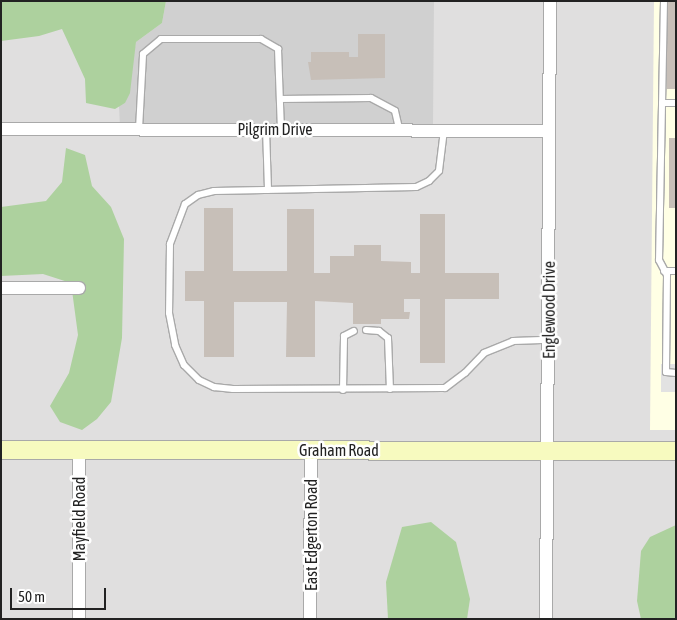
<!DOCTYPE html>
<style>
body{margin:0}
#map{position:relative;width:677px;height:620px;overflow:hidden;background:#f2efe9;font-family:"Asap Condensed",sans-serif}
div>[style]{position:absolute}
.residential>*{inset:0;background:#e0dfdf;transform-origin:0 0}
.education>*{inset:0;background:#ffffe5}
.religious>*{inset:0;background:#d0d0d0}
.forest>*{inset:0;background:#add19e}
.parking>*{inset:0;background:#e2e2e2;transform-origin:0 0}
.building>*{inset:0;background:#c7bfb8;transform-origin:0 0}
.roads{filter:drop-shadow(1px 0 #a9a9a9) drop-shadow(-1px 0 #a9a9a9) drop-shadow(0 1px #a9a9a9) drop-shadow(0 -1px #a9a9a9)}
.service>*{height:6px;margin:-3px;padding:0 3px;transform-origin:3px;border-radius:3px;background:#fff}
.minor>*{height:12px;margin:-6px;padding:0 6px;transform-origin:6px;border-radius:6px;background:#fff}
.secondary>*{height:18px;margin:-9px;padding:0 9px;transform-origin:9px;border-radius:9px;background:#f7fabf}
span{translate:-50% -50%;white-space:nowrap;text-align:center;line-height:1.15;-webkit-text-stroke:5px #fff;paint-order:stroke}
.street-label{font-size:16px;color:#222}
.frame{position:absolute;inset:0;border:2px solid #222;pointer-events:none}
.scale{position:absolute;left:10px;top:588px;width:96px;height:22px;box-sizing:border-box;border:2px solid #222;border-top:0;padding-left:6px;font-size:15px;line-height:18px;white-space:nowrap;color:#222;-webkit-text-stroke:4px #fff;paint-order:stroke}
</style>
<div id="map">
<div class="residential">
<i style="left:1px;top:1px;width:675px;height:618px"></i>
</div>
<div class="education">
<i style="clip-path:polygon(654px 1px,676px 1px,676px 430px,650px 430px)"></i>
</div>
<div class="religious">
<i style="clip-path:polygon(166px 1px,434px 1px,433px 125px,120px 127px,119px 106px,125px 103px,136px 42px,162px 23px)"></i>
</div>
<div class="forest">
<i style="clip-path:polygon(1px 1px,166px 1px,162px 23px,136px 42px,130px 93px,125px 103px,115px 109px,86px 103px,85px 79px,62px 29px,39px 36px,1px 41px)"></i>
<i style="clip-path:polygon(66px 148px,85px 155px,92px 186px,111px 207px,124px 239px,122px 338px,111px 402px,97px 419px,82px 430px,60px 422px,50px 406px,69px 373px,78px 335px,71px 283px,43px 274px,1px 276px,1px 207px,46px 201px,62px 182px)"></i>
<i style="clip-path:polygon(431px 522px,456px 542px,470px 599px,467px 619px,388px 619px,386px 582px,402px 527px)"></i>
<i style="clip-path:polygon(676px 525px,676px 619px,641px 619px,637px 601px,641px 551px,650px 537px)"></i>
</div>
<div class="parking">
<i style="left:661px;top:364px;width:15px;height:28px"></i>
</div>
<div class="building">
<i style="left:667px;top:1px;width:9px;height:88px"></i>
<i style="clip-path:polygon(358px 34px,385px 34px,385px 78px,311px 80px,308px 62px,311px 62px,311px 52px,349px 52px,349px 57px,358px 57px)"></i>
<i style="left:669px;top:138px;width:7px;height:70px"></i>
<i style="clip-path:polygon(204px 208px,233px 208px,233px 271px,287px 271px,287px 209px,314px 209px,314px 273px,330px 273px,330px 256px,354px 256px,354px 245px,381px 245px,381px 261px,411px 262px,411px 273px,420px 273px,420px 214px,445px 214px,445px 273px,499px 273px,499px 299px,445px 299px,445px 363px,420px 363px,420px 299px,404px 299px,404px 312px,410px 312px,409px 319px,381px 319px,381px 324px,353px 324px,353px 303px,315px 301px,315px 357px,286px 357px,287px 302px,234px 302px,234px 357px,204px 357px,204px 301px,185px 301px,185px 271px,204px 271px)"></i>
</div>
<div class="roads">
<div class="service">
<i style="left:664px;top:1px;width:259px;rotate:91.1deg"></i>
<i style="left:659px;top:260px;width:17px;rotate:62deg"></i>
<i style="left:667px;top:275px;width:97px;rotate:90.6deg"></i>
<i style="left:666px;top:372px;width:10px;rotate:6deg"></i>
<i style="left:280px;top:99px;width:91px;rotate:-0.6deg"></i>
<i style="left:371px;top:98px;width:27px;rotate:28deg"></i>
<i style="left:395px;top:111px;width:18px;rotate:77deg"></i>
<i style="left:662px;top:103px;width:14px"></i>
<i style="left:139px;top:129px;width:75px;rotate:-86.9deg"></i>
<i style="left:143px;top:54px;width:23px;rotate:-40deg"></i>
<i style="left:161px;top:39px;width:100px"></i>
<i style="left:261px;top:39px;width:20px;rotate:30deg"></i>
<i style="left:278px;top:49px;width:80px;rotate:87.9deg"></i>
<i style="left:266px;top:129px;width:61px;rotate:88.1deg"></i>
<i style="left:444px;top:130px;width:41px;rotate:97deg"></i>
<i style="left:439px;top:171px;width:14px;rotate:135deg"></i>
<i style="left:429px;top:181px;width:14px;rotate:155deg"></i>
<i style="left:416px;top:187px;width:202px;rotate:178.9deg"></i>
<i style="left:214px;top:191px;width:16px;rotate:166deg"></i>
<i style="left:198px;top:195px;width:16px;rotate:145deg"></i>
<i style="left:185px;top:204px;width:43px;rotate:110.6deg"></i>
<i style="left:170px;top:244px;width:69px;rotate:90.8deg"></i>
<i style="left:169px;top:313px;width:33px;rotate:79deg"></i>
<i style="left:175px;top:345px;width:22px;rotate:66deg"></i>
<i style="left:184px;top:365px;width:21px;rotate:45deg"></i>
<i style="left:199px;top:380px;width:17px;rotate:25deg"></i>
<i style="left:214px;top:387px;width:19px;rotate:6deg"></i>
<i style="left:233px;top:389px;width:212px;rotate:-0.3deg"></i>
<i style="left:445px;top:388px;width:25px;rotate:-37deg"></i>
<i style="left:465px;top:373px;width:28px;rotate:-46deg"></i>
<i style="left:484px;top:353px;width:31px;rotate:-22deg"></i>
<i style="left:513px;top:341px;width:36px;rotate:-2deg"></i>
<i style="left:664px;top:271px;width:12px"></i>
<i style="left:366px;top:330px;width:13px;rotate:4deg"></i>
<i style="left:379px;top:331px;width:11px;rotate:38deg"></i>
<i style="left:388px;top:338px;width:51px;rotate:87.8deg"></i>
<i style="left:343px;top:390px;width:54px;rotate:-88.9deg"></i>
<i style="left:344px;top:336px;width:11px;rotate:-27deg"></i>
</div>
<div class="minor">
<i style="left:1px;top:129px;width:548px;rotate:0.21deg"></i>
<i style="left:1px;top:288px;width:78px"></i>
<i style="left:79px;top:619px;width:169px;rotate:-90deg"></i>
<i style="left:310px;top:619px;width:169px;rotate:-89.7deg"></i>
<i style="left:546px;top:619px;width:618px;rotate:-89.63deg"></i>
</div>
<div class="secondary">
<i style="left:1px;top:450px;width:675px;rotate:0.08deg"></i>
</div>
</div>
<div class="street-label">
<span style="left:275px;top:129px">Pilgrim Drive</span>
<span style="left:549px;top:310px;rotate:-90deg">Englewood Drive</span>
<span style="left:339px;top:450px">Graham Road</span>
<span style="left:79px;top:519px;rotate:-90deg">Mayfield Road</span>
<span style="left:311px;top:535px;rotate:-90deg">East Edgerton Road</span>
</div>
<div class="frame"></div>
<div class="scale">50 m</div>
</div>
